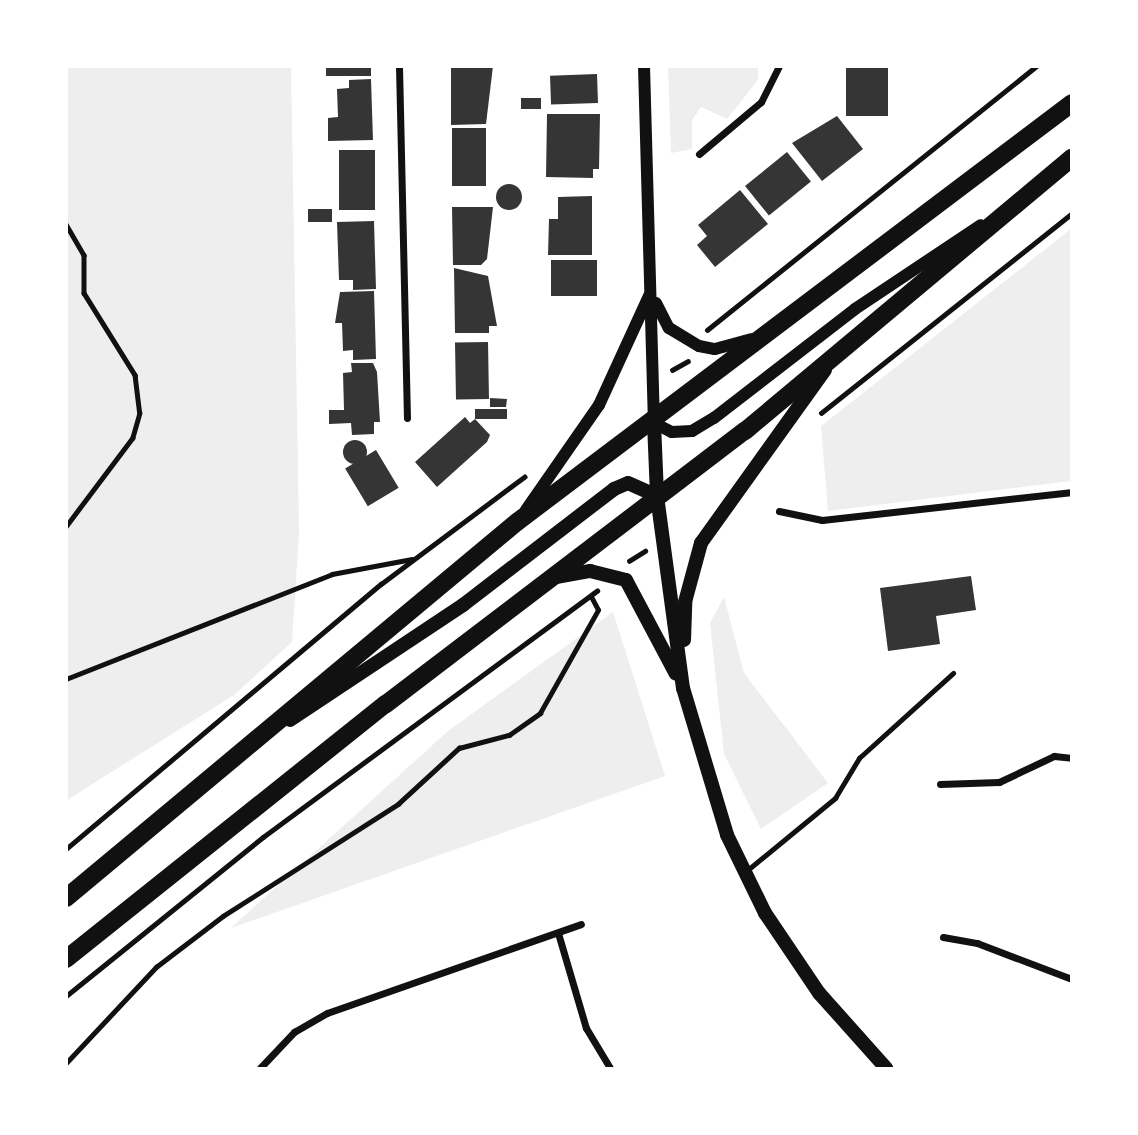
<!DOCTYPE html>
<style>
body{margin:0}
#map{position:relative;width:1138px;height:1135px;overflow:hidden;background:#fff;font-family:"Playfair Display",serif}
div>[style]{position:absolute}
.green>*{inset:0;background:#eee}
.building>*{inset:0;background:#353535;transform-origin:0 0}
.round{border-radius:50%}
.path>*{height:4.5px;margin:-2.25px;padding:0 2.25px;transform-origin:2.25px;border-radius:2.25px;background:#111}
.service>*{height:5px;margin:-2.5px;padding:0 2.5px;transform-origin:2.5px;border-radius:2.5px;background:#111}
.minor>*{height:7px;margin:-3.5px;padding:0 3.5px;transform-origin:3.5px;border-radius:3.5px;background:#111}
.tertiary>*{height:12px;margin:-6px;padding:0 6px;transform-origin:6px;border-radius:6px;background:#111}
.secondary>*{height:14px;margin:-7px;padding:0 7px;transform-origin:7px;border-radius:7px;background:#111}
.trunk>*{height:18px;margin:-9px;padding:0 9px;transform-origin:9px;border-radius:9px;background:#111}
span{translate:-50% -50%;white-space:nowrap;text-align:center;line-height:1.15;-webkit-text-stroke:7px #fff;paint-order:stroke}
.frame{position:absolute;inset:0;border:68px solid #fff;pointer-events:none}
</style>
<div id="map">
<div class="green">
<i style="clip-path:polygon(67px 67px,291px 67px,299px 532px,292px 642px,234px 695px,67px 800px)"></i>
<i style="clip-path:polygon(668px 67px,758px 67px,758px 80px,727px 119px,701px 107px,692px 120px,692px 149px,671px 153px)"></i>
<i style="clip-path:polygon(1071px 229px,1071px 481px,828px 511px,821px 426px)"></i>
<i style="clip-path:polygon(724px 597px,744px 673px,828px 783px,761px 829px,724px 754px,710px 623px)"></i>
<i style="clip-path:polygon(613px 612px,665px 776px,231px 928px,448px 731px)"></i>
</div>
<div class="building">
<i style="left:326px;top:66px;width:45px;height:10px"></i>
<i style="clip-path:polygon(451px 66px,493px 66px,486px 124px,451px 125px)"></i>
<i style="left:846px;top:66px;width:42px;height:50px"></i>
<i style="left:597px;top:74px;width:29px;height:47px;rotate:88deg"></i>
<i style="clip-path:polygon(371px 79px,373px 140px,328px 141px,328px 118px,338px 117px,337px 89px,349px 88px,349px 80px)"></i>
<i style="left:521px;top:98px;width:20px;height:11px"></i>
<i style="clip-path:polygon(547px 114px,600px 114px,599px 169px,593px 169px,593px 178px,546px 177px)"></i>
<i style="clip-path:polygon(837px 116px,863px 149px,822px 181px,792px 143px)"></i>
<i style="left:452px;top:128px;width:34px;height:58px"></i>
<i style="left:339px;top:150px;width:36px;height:60px"></i>
<i style="left:787px;top:152px;width:38px;height:54px;rotate:51deg"></i>
<i class="round" style="left:496px;top:184px;width:26px;height:26px"></i>
<i style="clip-path:polygon(740px 190px,768px 224px,715px 267px,697px 245px,707px 236px,698px 225px)"></i>
<i style="clip-path:polygon(592px 196px,592px 255px,548px 255px,549px 219px,558px 219px,558px 197px)"></i>
<i style="clip-path:polygon(452px 207px,493px 207px,487px 259px,481px 265px,453px 265px)"></i>
<i style="left:332px;top:209px;width:13px;height:24px;rotate:90deg"></i>
<i style="clip-path:polygon(374px 221px,376px 289px,353px 290px,353px 280px,339px 280px,337px 222px)"></i>
<i style="left:551px;top:260px;width:46px;height:36px"></i>
<i style="clip-path:polygon(454px 268px,488px 276px,497px 326px,489px 326px,489px 333px,455px 333px)"></i>
<i style="clip-path:polygon(374px 291px,376px 359px,353px 360px,353px 350px,343px 351px,342px 323px,335px 323px,340px 292px)"></i>
<i style="left:488px;top:342px;width:57px;height:33px;rotate:89deg"></i>
<i style="clip-path:polygon(351px 363px,373px 363px,377px 372px,380px 422px,374px 422px,374px 434px,352px 435px,351px 423px,329px 424px,329px 410px,344px 410px,343px 373px,352px 372px)"></i>
<i style="clip-path:polygon(490px 398px,507px 399px,506px 407px,490px 407px)"></i>
<i style="left:475px;top:409px;width:32px;height:10px"></i>
<i style="clip-path:polygon(465px 417px,470px 423px,475px 419px,490px 435px,487px 442px,437px 487px,415px 462px)"></i>
<i class="round" style="left:343px;top:440px;width:24px;height:24px"></i>
<i style="left:376px;top:450px;width:44px;height:36px;rotate:59deg"></i>
<i style="clip-path:polygon(971px 576px,976px 610px,936px 616px,940px 644px,888px 651px,880px 588px)"></i>
</div>
<div class="path">
<i style="left:66px;top:224px;width:36px;rotate:60deg"></i>
<i style="left:84px;top:255px;width:38px;rotate:90deg"></i>
<i style="left:84px;top:293px;width:97px;rotate:58.1deg"></i>
<i style="left:135px;top:375px;width:38px;rotate:83deg"></i>
<i style="left:140px;top:413px;width:26px;rotate:106deg"></i>
<i style="left:133px;top:438px;width:111px;rotate:127deg"></i>
<i style="left:707px;top:330px;width:422px;rotate:-38.7deg"></i>
<i style="left:672px;top:370px;width:18px;rotate:-29deg"></i>
<i style="left:821px;top:413px;width:321px;rotate:-38.5deg"></i>
<i style="left:629px;top:561px;width:19px;rotate:-32deg"></i>
<i style="left:66px;top:679px;width:286px;rotate:-21.5deg"></i>
<i style="left:332px;top:574px;width:81px;rotate:-10.6deg"></i>
<i style="left:66px;top:849px;width:412px;rotate:-40.1deg"></i>
<i style="left:381px;top:584px;width:179px;rotate:-36.8deg"></i>
<i style="left:66px;top:996px;width:253px;rotate:-38.9deg"></i>
<i style="left:263px;top:837px;width:415px;rotate:-36.4deg"></i>
<i style="left:66px;top:1063px;width:132px;rotate:-46.8deg"></i>
<i style="left:156px;top:967px;width:84px;rotate:-37.3deg"></i>
<i style="left:223px;top:916px;width:208px;rotate:-32.6deg"></i>
<i style="left:398px;top:804px;width:83px;rotate:-42.6deg"></i>
<i style="left:459px;top:748px;width:52px;rotate:-14.6deg"></i>
<i style="left:509px;top:735px;width:38px;rotate:-35deg"></i>
<i style="left:540px;top:713px;width:118px;rotate:-60.6deg"></i>
<i style="left:598px;top:610px;width:15px;rotate:-118deg"></i>
</div>
<div class="service">
<i style="left:745px;top:872px;width:117px;rotate:-39.4deg"></i>
<i style="left:835px;top:798px;width:47px;rotate:-59deg"></i>
<i style="left:859px;top:758px;width:127px;rotate:-42.1deg"></i>
</div>
<div class="minor">
<i style="left:399px;top:66px;width:352px;rotate:88.7deg"></i>
<i style="left:699px;top:154px;width:81px;rotate:-40deg"></i>
<i style="left:761px;top:102px;width:40px;rotate:-63.4deg"></i>
<i style="left:779px;top:511px;width:44px;rotate:11.8deg"></i>
<i style="left:822px;top:520px;width:252px;rotate:-6.4deg"></i>
<i style="left:940px;top:784px;width:59px;rotate:-1.9deg"></i>
<i style="left:999px;top:782px;width:61px;rotate:-25.3deg"></i>
<i style="left:1054px;top:756px;width:18px;rotate:6deg"></i>
<i style="left:558px;top:933px;width:99px;rotate:73.6deg"></i>
<i style="left:586px;top:1028px;width:47px;rotate:59deg"></i>
<i style="left:943px;top:937px;width:35px;rotate:10deg"></i>
<i style="left:977px;top:943px;width:102px;rotate:20.8deg"></i>
<i style="left:260px;top:1068px;width:50px;rotate:-46.6deg"></i>
<i style="left:294px;top:1032px;width:38px;rotate:-30deg"></i>
<i style="left:327px;top:1013px;width:269px;rotate:-19.3deg"></i>
</div>
<div class="tertiary">
<i style="left:644px;top:66px;width:357px;rotate:88.4deg"></i>
<i style="left:654px;top:423px;width:20px;rotate:27deg"></i>
<i style="left:672px;top:432px;width:20px;rotate:-3deg"></i>
<i style="left:692px;top:431px;width:26px;rotate:-31deg"></i>
<i style="left:714px;top:418px;width:178px;rotate:-37.7deg"></i>
<i style="left:855px;top:309px;width:151px;rotate:-33.7deg"></i>
<i style="left:656px;top:303px;width:28px;rotate:63deg"></i>
<i style="left:669px;top:328px;width:35px;rotate:31deg"></i>
<i style="left:699px;top:346px;width:16px;rotate:11deg"></i>
<i style="left:715px;top:349px;width:38px;rotate:-15deg"></i>
<i style="left:526px;top:510px;width:128px;rotate:-55.2deg"></i>
<i style="left:599px;top:405px;width:120px;rotate:-65.4deg"></i>
</div>
<div class="secondary">
<i style="left:654px;top:423px;width:73px;rotate:87.6deg"></i>
<i style="left:657px;top:496px;width:194px;rotate:82.3deg"></i>
<i style="left:683px;top:688px;width:153px;rotate:73.3deg"></i>
<i style="left:727px;top:835px;width:87px;rotate:64deg"></i>
<i style="left:765px;top:913px;width:97px;rotate:56deg"></i>
<i style="left:819px;top:993px;width:101px;rotate:48.2deg"></i>
<i style="left:556px;top:577px;width:35px;rotate:-10deg"></i>
<i style="left:590px;top:571px;width:37px;rotate:14deg"></i>
<i style="left:626px;top:580px;width:106px;rotate:62deg"></i>
<i style="left:684px;top:640px;width:38px;rotate:-88deg"></i>
<i style="left:685px;top:602px;width:61px;rotate:-74.8deg"></i>
<i style="left:701px;top:543px;width:213px;rotate:-54.4deg"></i>
<i style="left:290px;top:720px;width:208px;rotate:-33.6deg"></i>
<i style="left:463px;top:605px;width:190px;rotate:-37.5deg"></i>
<i style="left:614px;top:489px;width:15px;rotate:-23deg"></i>
<i style="left:628px;top:483px;width:32px;rotate:24deg"></i>
</div>
<div class="trunk">
<i style="left:66px;top:898px;width:587px;rotate:-39.82deg"></i>
<i style="left:517px;top:522px;width:695px;rotate:-37.05deg"></i>
<i style="left:66px;top:959px;width:409px;rotate:-38.6deg"></i>
<i style="left:386px;top:704px;width:451px;rotate:-37.3deg"></i>
<i style="left:745px;top:431px;width:426px;rotate:-39.9deg"></i>
</div>
<div class="frame"></div>
</div>
